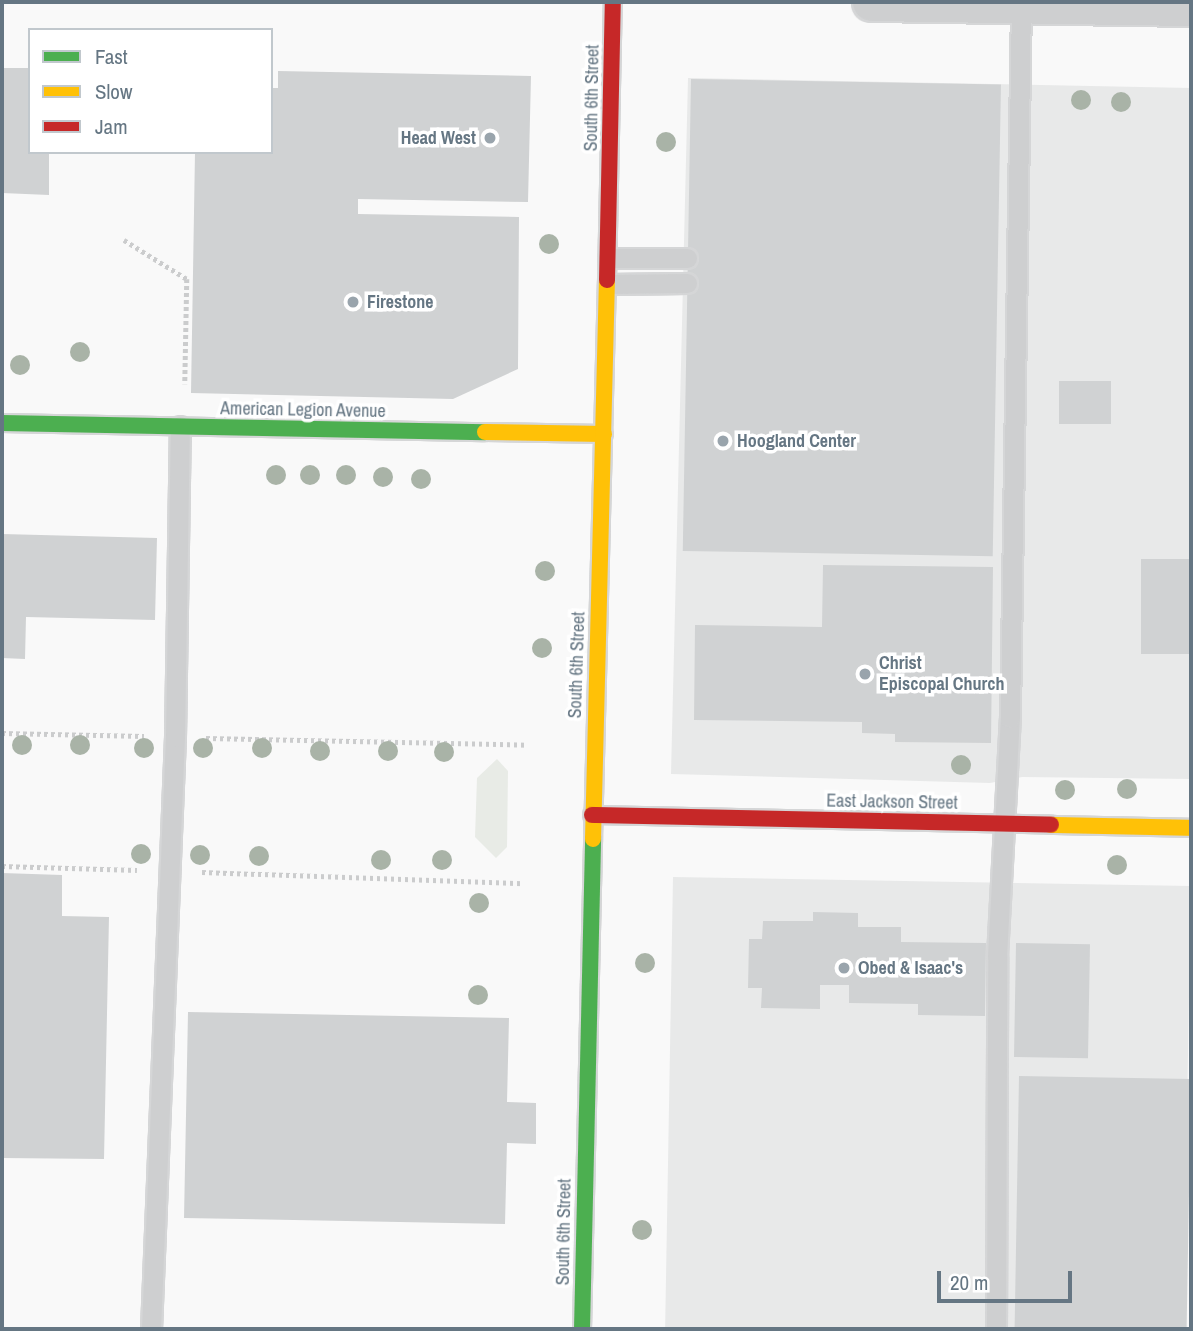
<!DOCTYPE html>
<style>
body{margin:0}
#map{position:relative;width:1193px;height:1331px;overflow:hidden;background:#f9f9f9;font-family:"Archivo Narrow",sans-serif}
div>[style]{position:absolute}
.built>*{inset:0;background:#e8e9e9;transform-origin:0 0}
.green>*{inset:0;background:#e8ebe6}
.building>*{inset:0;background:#d0d2d3;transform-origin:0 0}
.path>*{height:4.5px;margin-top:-2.25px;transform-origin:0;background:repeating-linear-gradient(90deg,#cbcccd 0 3.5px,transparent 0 7px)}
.roads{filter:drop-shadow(2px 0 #d5d6d7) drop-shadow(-2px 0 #d5d6d7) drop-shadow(0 2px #d5d6d7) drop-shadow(0 -2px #d5d6d7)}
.lane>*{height:19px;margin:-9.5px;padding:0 9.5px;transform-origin:9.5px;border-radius:9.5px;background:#cecfd0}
.street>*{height:38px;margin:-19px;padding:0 19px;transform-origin:19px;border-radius:19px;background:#cecfd0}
.fast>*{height:16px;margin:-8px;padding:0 8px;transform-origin:8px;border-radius:8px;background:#4caf50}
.slow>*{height:16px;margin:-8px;padding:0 8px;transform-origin:8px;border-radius:8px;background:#ffc107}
.jam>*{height:16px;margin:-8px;padding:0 8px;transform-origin:8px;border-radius:8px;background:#c62828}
.trees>*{width:20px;height:20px;margin:-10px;border-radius:50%;background:#a9b3a7}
.dots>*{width:19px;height:19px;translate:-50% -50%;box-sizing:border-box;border:4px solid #fff;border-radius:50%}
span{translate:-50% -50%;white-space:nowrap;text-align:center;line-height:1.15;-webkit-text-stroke:7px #fff;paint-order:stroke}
.street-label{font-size:18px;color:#657683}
.poi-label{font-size:18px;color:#657683;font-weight:700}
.right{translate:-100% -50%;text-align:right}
.left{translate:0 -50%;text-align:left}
.frame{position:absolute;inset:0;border:4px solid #657683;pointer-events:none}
.legend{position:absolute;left:28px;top:28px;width:245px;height:126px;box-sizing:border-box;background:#fff;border:2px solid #c1c8cd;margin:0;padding:9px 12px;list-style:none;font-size:21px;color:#657683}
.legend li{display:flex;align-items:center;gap:14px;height:35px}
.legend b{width:35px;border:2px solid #c1c8cd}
.scale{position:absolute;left:937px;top:1271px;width:135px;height:32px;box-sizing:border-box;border:4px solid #657683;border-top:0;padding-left:9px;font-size:21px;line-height:24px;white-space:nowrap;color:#657683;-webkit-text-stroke:5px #fff;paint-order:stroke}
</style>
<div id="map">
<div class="built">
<i style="clip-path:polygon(688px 78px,1191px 88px,1191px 779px,1022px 777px,990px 783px,671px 774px)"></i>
<i style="left:673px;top:877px;width:518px;height:452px;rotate:1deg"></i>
</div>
<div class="green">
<i style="clip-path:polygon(497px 759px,508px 771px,507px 847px,496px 858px,475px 837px,477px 778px)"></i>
</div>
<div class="building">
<i style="clip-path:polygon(2px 68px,30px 68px,30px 152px,49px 152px,49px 195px,2px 193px)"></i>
<i style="clip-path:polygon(278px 71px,531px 76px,528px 202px,358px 199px,358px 214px,519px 217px,518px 369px,453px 399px,191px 393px,195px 152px,271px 152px,271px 88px,278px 88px)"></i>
<i style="left:691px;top:79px;width:310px;height:472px;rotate:1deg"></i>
<i style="left:1059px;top:381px;width:52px;height:43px"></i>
<i style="clip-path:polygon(2px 534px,157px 538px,155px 620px,26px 617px,25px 659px,2px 658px)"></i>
<i style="left:1141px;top:559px;width:50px;height:95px"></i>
<i style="clip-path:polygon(823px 565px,993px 567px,991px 743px,895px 742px,895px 734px,862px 733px,862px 722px,694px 720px,695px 625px,822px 627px)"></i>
<i style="clip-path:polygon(2px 873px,62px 875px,62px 916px,109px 917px,104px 1159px,2px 1158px)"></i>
<i style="clip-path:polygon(813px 912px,858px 913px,858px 927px,901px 927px,901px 942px,986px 943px,985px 1016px,918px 1015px,918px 1004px,849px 1003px,849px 985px,820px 985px,820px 1009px,761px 1008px,762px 988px,748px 988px,749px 939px,762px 939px,763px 921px,813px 921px)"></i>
<i style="left:1016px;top:943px;width:74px;height:114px;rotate:1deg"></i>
<i style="clip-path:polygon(188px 1012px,509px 1018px,507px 1102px,536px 1103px,536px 1144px,507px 1143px,505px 1224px,184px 1218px)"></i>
<i style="left:1019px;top:1076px;width:172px;height:253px;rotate:1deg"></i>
</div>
<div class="path">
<i style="left:124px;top:240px;width:74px;rotate:31.8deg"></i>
<i style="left:187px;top:279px;width:105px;rotate:91.1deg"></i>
<i style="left:2px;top:733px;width:142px;rotate:1.2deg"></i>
<i style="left:206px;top:738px;width:321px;rotate:1.2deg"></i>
<i style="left:2px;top:866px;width:135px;rotate:1.7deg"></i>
<i style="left:202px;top:872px;width:322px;rotate:2deg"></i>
</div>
<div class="roads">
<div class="lane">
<i style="left:608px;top:258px;width:79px"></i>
<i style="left:608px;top:284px;width:79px;rotate:-0.7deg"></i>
<i style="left:151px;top:1329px;width:592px;rotate:-87.68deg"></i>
<i style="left:175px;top:737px;width:311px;rotate:-89.1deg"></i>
<i style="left:996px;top:1329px;width:373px;rotate:-89.8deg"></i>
<i style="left:997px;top:956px;width:238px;rotate:-86.9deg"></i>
<i style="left:1010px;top:718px;width:715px;rotate:-89.12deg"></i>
</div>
<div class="street">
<i style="left:872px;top:2px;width:319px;rotate:0.9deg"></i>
</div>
<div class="fast">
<i style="left:2px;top:423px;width:483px;rotate:1.1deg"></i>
<i style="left:582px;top:1329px;width:490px;rotate:-88.7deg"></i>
</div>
<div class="slow">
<i style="left:485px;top:432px;width:119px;rotate:1deg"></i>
<i style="left:1051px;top:825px;width:140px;rotate:1.2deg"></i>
<i style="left:593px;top:839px;width:559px;rotate:-88.57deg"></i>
</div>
<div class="jam">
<i style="left:607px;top:280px;width:278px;rotate:-88.8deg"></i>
<i style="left:592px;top:815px;width:459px;rotate:1.2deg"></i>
</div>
</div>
<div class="trees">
<i style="left:1081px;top:100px"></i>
<i style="left:1121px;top:102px"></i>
<i style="left:666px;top:142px"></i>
<i style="left:549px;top:244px"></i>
<i style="left:80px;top:352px"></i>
<i style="left:20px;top:365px"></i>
<i style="left:276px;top:475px"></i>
<i style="left:310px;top:475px"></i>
<i style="left:346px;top:475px"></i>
<i style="left:383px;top:477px"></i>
<i style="left:421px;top:479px"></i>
<i style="left:545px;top:571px"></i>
<i style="left:542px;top:648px"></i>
<i style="left:22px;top:745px"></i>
<i style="left:80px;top:745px"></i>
<i style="left:144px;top:748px"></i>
<i style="left:203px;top:748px"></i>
<i style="left:262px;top:748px"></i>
<i style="left:320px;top:751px"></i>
<i style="left:388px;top:751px"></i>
<i style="left:444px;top:752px"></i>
<i style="left:961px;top:765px"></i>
<i style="left:1127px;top:789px"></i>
<i style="left:1065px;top:790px"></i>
<i style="left:141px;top:854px"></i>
<i style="left:200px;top:855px"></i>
<i style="left:259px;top:856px"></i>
<i style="left:381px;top:860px"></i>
<i style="left:442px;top:860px"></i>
<i style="left:1117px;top:865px"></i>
<i style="left:479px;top:903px"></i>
<i style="left:645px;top:963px"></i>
<i style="left:478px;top:995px"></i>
<i style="left:642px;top:1230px"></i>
</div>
<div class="dots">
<i style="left:490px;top:138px;background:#99a4ac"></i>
<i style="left:353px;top:302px;background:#99a4ac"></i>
<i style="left:723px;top:441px;background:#99a4ac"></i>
<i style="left:865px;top:674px;background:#99a4ac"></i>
<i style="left:844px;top:968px;background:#99a4ac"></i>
</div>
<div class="street-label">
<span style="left:592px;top:98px;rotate:-89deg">South 6th Street</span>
<span style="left:303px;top:410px;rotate:1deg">American Legion Avenue</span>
<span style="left:577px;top:665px;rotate:-88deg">South 6th Street</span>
<span style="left:892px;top:802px;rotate:1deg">East Jackson Street</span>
<span style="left:564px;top:1232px;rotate:-89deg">South 6th Street</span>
</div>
<div class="poi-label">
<span class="right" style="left:476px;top:138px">Head West</span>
<span class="left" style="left:367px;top:302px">Firestone</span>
<span class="left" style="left:737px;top:441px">Hoogland Center</span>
<span class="left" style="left:879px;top:674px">Christ<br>Episcopal Church</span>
<span class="left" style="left:858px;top:968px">Obed &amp; Isaac's</span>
</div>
<div class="frame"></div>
<ul class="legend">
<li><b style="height:9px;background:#4caf50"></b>Fast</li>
<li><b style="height:9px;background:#ffc107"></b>Slow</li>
<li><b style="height:9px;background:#c62828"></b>Jam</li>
</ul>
<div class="scale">20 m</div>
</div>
